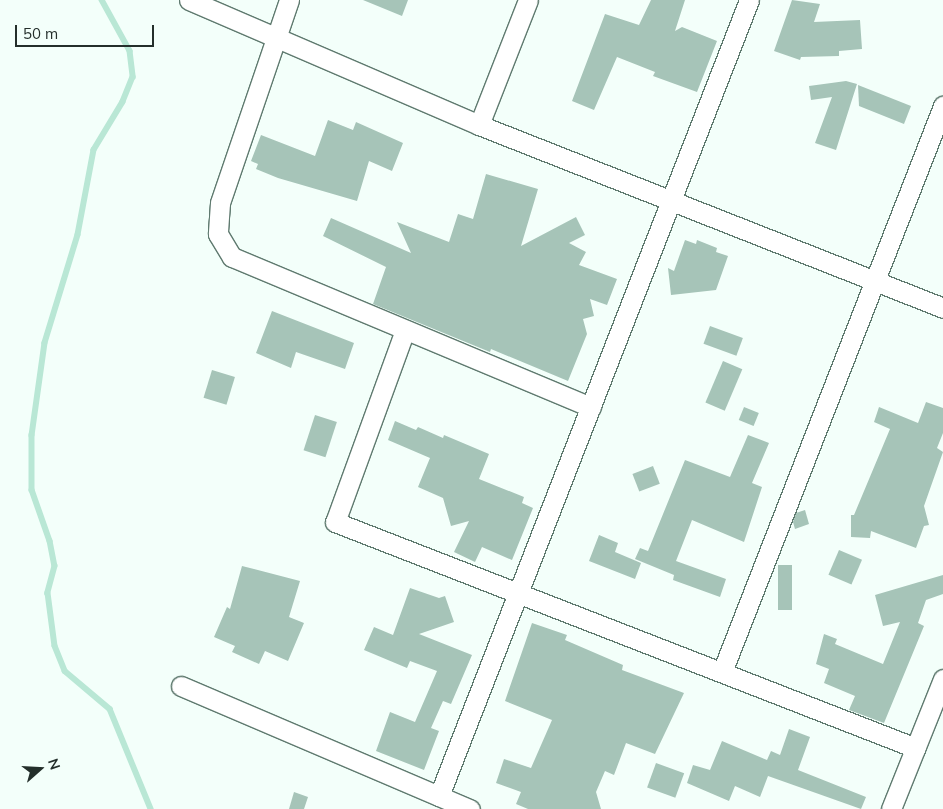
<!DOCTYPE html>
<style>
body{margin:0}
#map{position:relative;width:943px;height:809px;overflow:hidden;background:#f3fffa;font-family:Mulish,sans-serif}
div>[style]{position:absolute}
.stream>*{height:5.5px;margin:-2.75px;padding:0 2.75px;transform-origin:2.75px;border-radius:2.75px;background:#b9e7d5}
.building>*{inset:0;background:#a6c4b8;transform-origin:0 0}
.roads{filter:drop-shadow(1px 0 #5f7a6f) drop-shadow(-1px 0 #5f7a6f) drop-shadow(0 1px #5f7a6f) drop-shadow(0 -1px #5f7a6f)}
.minor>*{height:19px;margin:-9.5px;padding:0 9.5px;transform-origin:9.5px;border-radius:9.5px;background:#fff}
span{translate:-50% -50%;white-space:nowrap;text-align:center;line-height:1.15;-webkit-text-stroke:4px #f3fffa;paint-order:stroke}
.north{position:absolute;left:15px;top:744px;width:50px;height:50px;-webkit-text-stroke:4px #f3fffa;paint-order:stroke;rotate:71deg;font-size:14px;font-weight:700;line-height:20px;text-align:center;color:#242f2b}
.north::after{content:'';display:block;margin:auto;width:18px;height:22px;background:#242f2b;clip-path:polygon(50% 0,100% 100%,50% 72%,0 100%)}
.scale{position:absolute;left:15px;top:25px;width:139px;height:22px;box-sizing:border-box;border:2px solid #242f2b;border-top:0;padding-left:6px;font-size:15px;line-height:18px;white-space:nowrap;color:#242f2b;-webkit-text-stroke:4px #f3fffa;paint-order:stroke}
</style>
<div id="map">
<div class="stream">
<i style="left:102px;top:0;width:58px;rotate:61.2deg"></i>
<i style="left:130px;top:51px;width:26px;rotate:83deg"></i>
<i style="left:133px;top:77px;width:27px;rotate:112deg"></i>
<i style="left:123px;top:102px;width:56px;rotate:121.1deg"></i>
<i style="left:94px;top:150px;width:86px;rotate:100.7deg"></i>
<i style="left:78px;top:235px;width:113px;rotate:107deg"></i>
<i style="left:45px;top:343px;width:93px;rotate:98deg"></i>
<i style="left:32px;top:435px;width:55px;rotate:90deg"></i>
<i style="left:32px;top:490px;width:54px;rotate:70.6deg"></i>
<i style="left:50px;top:541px;width:25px;rotate:79deg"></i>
<i style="left:55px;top:566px;width:28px;rotate:105deg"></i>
<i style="left:48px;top:593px;width:53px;rotate:82.5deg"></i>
<i style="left:55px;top:646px;width:27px;rotate:68deg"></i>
<i style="left:65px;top:671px;width:59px;rotate:40.2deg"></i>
<i style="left:110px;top:709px;width:108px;rotate:67.7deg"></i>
</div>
<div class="building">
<i style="clip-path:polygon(363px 0,408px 0,402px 16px)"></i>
<i style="clip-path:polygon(651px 0,685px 0,675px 31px,682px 27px,717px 41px,697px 92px,653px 76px,655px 72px,617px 57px,594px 110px,572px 101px,605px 14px,639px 25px)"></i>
<i style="clip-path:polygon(792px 0,820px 4px,814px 22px,860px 20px,862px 49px,839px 51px,839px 56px,801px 57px,800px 60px,774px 51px)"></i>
<i style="clip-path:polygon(846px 81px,857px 84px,836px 150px,815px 143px,832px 97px,811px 100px,809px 86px)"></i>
<i style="clip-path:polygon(858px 85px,911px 106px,904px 124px,859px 106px)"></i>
<i style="clip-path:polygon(328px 120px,353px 130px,356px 122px,403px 143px,392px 171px,369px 161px,357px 201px,278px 178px,256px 169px,258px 164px,251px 161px,261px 135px,315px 156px)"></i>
<i style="clip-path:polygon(486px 174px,538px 189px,521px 246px,576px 217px,585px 235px,569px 243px,586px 252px,579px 265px,617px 279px,607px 305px,590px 299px,594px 316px,583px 319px,587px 334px,568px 381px,491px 349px,490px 352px,373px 304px,386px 267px,323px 236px,331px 218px,411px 253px,397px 222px,449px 242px,458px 214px,473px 219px)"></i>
<i style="clip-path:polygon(685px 240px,696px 244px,697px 240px,717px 248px,716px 252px,728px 256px,716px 290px,671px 295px,668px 268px,674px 271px)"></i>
<i style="clip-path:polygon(272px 311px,354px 343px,345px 369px,296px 352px,291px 368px,256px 353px)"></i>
<i style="left:710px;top:326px;width:35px;height:19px;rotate:20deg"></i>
<i style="left:723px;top:361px;width:21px;height:45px;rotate:23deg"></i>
<i style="left:212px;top:370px;width:24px;height:29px;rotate:17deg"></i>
<i style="clip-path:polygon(926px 402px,943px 408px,943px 433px,937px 448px,943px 452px,924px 506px,929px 525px,924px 526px,916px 548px,871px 531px,870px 538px,851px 537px,851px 515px,854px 515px,890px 429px,874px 422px,879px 407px,918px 423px)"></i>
<i style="left:744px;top:407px;width:16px;height:14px;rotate:22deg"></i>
<i style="left:315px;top:415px;width:23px;height:37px;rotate:18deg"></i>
<i style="clip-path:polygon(395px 421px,416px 430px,418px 427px,443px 438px,444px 435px,489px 454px,479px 479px,524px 497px,522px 503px,533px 508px,512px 560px,482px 547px,475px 562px,454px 552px,469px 521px,451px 526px,443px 498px,418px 487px,430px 458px,388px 440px)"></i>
<i style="clip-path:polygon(748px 435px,769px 443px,752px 483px,762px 487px,744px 542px,692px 520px,676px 561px,726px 579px,720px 597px,673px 580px,674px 575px,635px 559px,640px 548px,648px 551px,685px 460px,730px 477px)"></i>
<i style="left:653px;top:466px;width:19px;height:22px;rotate:69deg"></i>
<i style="clip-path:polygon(805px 510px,809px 524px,795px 529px,793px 522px,796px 513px)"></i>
<i style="clip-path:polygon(599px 535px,618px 543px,615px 552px,641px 563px,635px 579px,589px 561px)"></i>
<i style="left:839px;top:550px;width:25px;height:27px;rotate:23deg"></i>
<i style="left:778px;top:565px;width:14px;height:45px"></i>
<i style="clip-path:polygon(242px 566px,300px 581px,289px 617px,304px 623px,288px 661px,265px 651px,259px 664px,232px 652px,235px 646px,214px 637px,227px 607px,230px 609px)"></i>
<i style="clip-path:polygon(943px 575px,943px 594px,926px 600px,918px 623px,924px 626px,884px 723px,849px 710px,855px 696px,824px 683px,829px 669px,816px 664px,824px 634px,837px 639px,835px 644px,883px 664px,900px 622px,883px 626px,875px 595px)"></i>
<i style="clip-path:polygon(410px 588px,439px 598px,445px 596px,454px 622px,419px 634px,472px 655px,451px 704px,443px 701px,431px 728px,439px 731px,424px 770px,376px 751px,390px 712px,415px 722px,437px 671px,410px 661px,407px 668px,364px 650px,374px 627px,393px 635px)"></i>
<i style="clip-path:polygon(532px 623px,567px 635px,565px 640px,623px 665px,622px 670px,684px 693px,655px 754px,626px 743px,614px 775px,605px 771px,596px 792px,601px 809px,528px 809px,516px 804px,521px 792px,496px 783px,504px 759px,531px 768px,552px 720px,505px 701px)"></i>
<i style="clip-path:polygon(789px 729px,810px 737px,798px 770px,866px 797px,861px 809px,768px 776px,760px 797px,735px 786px,729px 801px,687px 783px,693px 765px,710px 770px,722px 741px,767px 760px,771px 751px,780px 755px)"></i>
<i style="left:656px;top:763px;width:30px;height:26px;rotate:20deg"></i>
<i style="clip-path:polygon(294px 792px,308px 797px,304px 809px,289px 809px)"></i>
</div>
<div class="roads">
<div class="minor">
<i style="left:189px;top:0;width:316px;rotate:23.3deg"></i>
<i style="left:479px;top:125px;width:499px;rotate:21.5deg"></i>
<i style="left:289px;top:0;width:214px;rotate:108.8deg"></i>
<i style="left:220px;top:203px;width:31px;rotate:94deg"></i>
<i style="left:218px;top:234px;width:27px;rotate:59deg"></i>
<i style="left:232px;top:257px;width:389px;rotate:22.7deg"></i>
<i style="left:479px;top:125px;width:134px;rotate:-68.6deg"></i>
<i style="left:405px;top:330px;width:204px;rotate:110deg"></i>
<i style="left:335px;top:522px;width:623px;rotate:21.26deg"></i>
<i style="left:722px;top:672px;width:608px;rotate:-68.67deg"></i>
<i style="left:181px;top:686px;width:314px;rotate:23.1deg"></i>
<i style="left:439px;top:796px;width:854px;rotate:-68.72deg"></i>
<i style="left:891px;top:809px;width:140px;rotate:-68.2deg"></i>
</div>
</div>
<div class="north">N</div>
<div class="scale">50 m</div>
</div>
